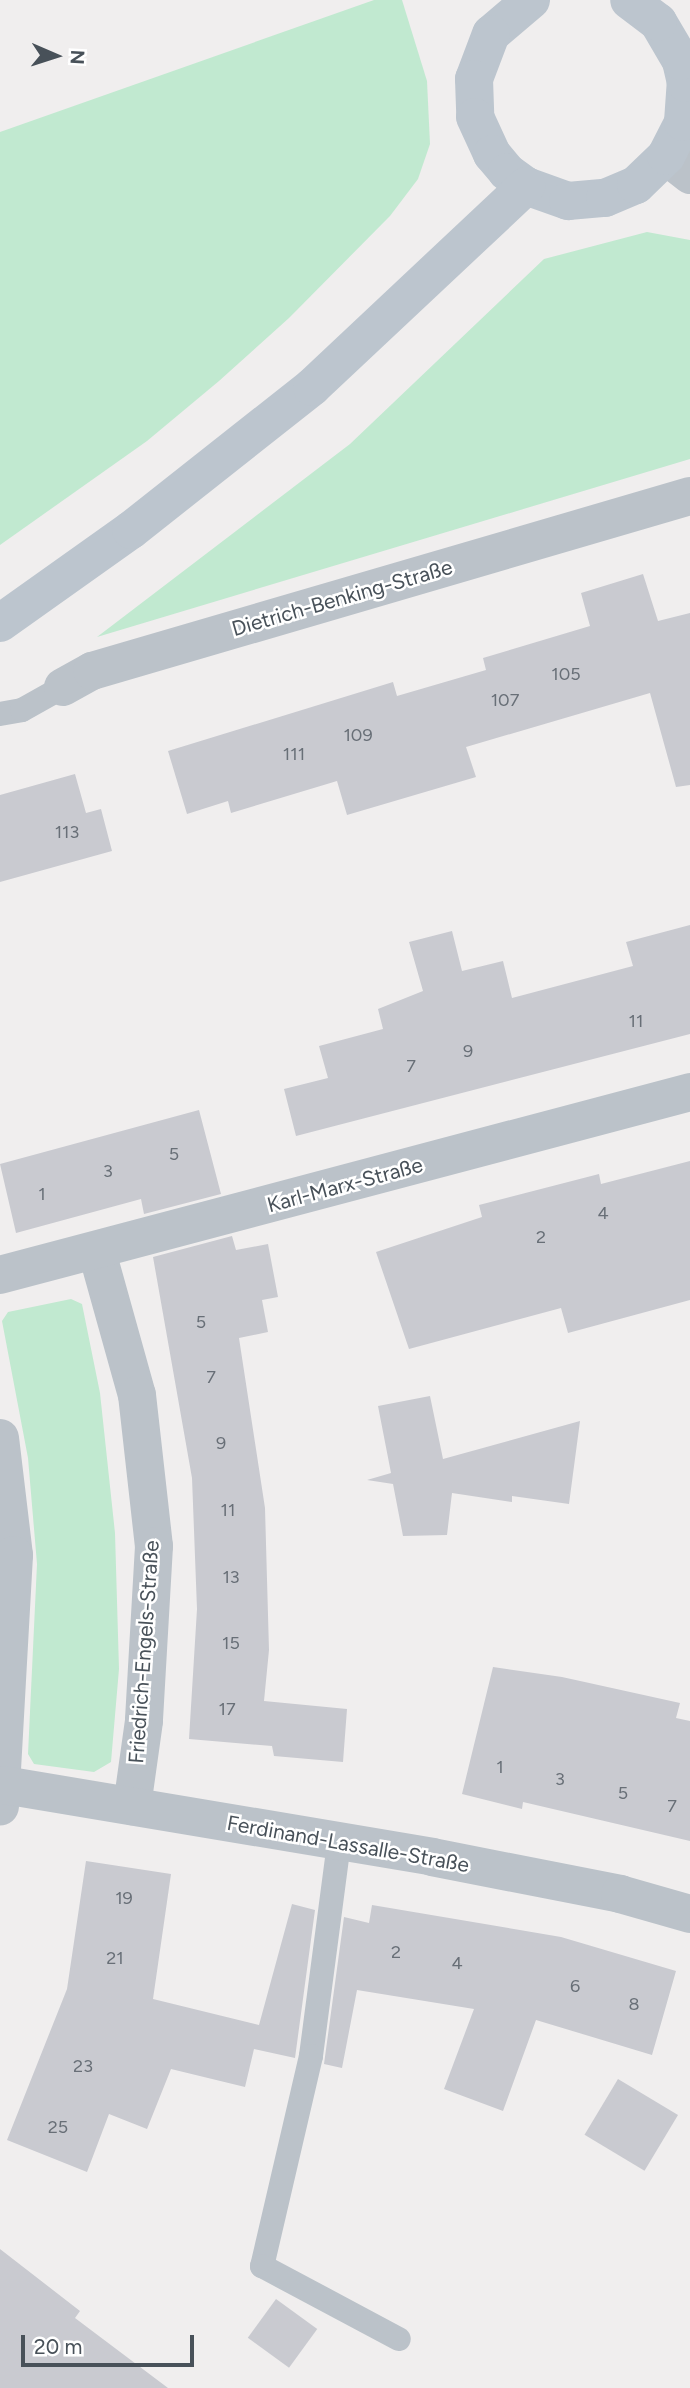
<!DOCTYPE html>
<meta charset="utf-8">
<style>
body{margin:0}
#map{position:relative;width:690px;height:2388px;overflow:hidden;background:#f0eeee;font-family:Figtree,sans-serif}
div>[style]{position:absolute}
.green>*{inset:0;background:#c1e9d0}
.building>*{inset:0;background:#c9cad0;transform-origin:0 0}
.lane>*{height:24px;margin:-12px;padding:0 12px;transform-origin:12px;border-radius:12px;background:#bbc2c9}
.street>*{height:38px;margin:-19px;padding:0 19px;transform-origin:19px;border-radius:19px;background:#bbc2c9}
.secondary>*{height:38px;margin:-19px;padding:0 19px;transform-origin:19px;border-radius:19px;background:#bcc5ce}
span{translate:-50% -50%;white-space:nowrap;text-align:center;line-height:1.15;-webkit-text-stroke:5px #fff;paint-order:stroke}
.number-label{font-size:18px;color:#686f77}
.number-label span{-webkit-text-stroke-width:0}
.street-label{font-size:21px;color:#485159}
.north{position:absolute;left:21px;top:21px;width:70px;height:70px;-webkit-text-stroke:5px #fff;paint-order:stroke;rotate:93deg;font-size:19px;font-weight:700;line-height:28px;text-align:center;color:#485159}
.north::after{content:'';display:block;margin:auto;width:24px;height:32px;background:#485159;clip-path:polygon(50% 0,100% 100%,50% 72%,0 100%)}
.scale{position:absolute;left:21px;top:2335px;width:173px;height:32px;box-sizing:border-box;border:4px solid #485159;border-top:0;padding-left:9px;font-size:21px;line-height:24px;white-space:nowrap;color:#485159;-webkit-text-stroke:5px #fff;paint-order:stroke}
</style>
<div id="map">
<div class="green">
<i style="clip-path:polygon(374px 0,402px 0,427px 81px,430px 144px,418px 179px,390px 216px,289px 318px,219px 381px,147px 441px,0 545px,0 132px)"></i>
<i style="clip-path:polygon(647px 232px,690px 240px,690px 459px,97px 637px,350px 444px,544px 259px)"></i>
<i style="clip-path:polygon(71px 1299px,82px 1304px,100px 1393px,115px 1533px,119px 1669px,111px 1762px,94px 1772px,34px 1764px,28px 1754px,37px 1564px,28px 1458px,2px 1321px,8px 1312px)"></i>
</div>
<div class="building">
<i style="clip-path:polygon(643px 574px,658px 621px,690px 613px,690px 785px,676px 787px,650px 693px,466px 747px,476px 777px,347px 815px,337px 781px,231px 813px,228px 801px,187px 814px,168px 751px,393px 682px,397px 696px,486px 670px,483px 658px,590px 626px,581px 593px)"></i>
<i style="clip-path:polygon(75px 774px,86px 813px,101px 809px,112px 851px,0 882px,0 795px)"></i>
<i style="clip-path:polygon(690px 925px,690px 1034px,296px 1136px,284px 1089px,328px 1078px,319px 1046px,383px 1029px,378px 1009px,423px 991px,409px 942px,452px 931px,462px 971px,503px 961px,512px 998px,633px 966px,626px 942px)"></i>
<i style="clip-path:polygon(199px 1110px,221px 1194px,144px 1214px,141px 1199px,16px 1233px,0 1164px)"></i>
<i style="clip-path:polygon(690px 1161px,690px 1300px,568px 1333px,561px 1308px,409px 1349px,376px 1252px,482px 1217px,479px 1205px,599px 1174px,601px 1184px)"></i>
<i style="clip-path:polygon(232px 1236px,236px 1250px,268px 1244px,278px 1297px,262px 1300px,268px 1332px,239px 1338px,265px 1508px,269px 1650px,264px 1701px,347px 1709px,343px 1762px,274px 1756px,272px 1746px,189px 1739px,197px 1609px,192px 1478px,153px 1257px)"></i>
<i style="clip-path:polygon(430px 1396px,443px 1459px,580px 1421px,569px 1504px,512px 1496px,512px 1502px,452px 1493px,447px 1535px,403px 1536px,393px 1484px,367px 1480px,391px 1473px,378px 1406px)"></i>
<i style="clip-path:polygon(493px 1667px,562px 1677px,680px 1703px,676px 1718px,690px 1721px,690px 1841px,523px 1802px,522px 1809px,462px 1794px)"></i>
<i style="clip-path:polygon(86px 1861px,171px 1874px,153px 1999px,259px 2025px,292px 1904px,315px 1910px,295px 2058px,254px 2049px,245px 2087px,171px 2069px,147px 2129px,109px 2114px,87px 2172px,7px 2140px,67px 1989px)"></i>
<i style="clip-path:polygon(372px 1905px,561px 1937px,676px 1971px,652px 2055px,536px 2020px,503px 2111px,444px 2089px,474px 2009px,357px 1990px,342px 2068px,324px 2064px,344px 1917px,369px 1923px)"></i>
<i style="left:618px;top:2079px;width:70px;height:65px;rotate:31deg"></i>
<i style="clip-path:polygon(0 2249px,80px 2311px,75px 2318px,168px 2388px,0 2388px)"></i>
<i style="left:276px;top:2299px;width:51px;height:48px;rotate:36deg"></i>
</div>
<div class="lane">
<i style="left:0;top:714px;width:22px;rotate:-10deg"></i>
<i style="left:22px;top:710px;width:47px;rotate:-29.3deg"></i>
<i style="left:339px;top:1843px;width:215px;rotate:97.5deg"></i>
<i style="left:311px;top:2056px;width:216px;rotate:103.1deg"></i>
<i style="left:262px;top:2266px;width:155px;rotate:28.1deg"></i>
</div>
<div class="street">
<i style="left:666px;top:156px;width:31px;rotate:38deg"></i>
<i style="left:63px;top:687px;width:33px;rotate:-29deg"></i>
<i style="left:92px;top:671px;width:623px;rotate:-16.31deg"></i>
<i style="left:97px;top:1252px;width:148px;rotate:74.4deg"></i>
<i style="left:137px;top:1395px;width:152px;rotate:83.6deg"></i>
<i style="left:154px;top:1546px;width:175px;rotate:93.3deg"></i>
<i style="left:144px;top:1721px;width:86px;rotate:98deg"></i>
<i style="left:0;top:1275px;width:714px;rotate:-14.85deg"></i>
<i style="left:0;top:1438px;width:118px;rotate:83.2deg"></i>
<i style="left:14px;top:1555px;width:252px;rotate:93.2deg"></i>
<i style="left:4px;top:1785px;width:434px;rotate:9.5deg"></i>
<i style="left:432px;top:1857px;width:192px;rotate:11.1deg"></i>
<i style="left:620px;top:1894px;width:73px;rotate:15.9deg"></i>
</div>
<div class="secondary">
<i style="left:531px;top:0;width:52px;rotate:139.6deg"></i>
<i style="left:491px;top:34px;width:48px;rotate:110.7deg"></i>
<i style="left:474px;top:79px;width:38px;rotate:88deg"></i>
<i style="left:475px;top:117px;width:41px;rotate:65.3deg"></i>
<i style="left:492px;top:154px;width:23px;rotate:50deg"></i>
<i style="left:507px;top:172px;width:24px;rotate:36deg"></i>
<i style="left:526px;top:186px;width:45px;rotate:19.7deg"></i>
<i style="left:568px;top:201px;width:37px;rotate:-5deg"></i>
<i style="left:605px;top:198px;width:34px;rotate:-23deg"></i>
<i style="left:636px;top:185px;width:42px;rotate:-44deg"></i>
<i style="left:666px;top:156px;width:38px;rotate:-63deg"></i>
<i style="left:683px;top:122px;width:39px;rotate:-86deg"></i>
<i style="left:686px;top:83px;width:23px;rotate:-103deg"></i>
<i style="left:681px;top:61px;width:45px;rotate:-120.5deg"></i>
<i style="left:658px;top:22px;width:36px;rotate:-143deg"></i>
<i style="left:0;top:623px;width:161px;rotate:-35.4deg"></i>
<i style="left:131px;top:530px;width:231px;rotate:-38.3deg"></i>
<i style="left:312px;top:387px;width:294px;rotate:-43.2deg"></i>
</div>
<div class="number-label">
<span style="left:566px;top:674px">105</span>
<span style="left:505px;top:700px">107</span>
<span style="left:358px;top:735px">109</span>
<span style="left:294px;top:754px">111</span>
<span style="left:67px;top:832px">113</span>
<span style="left:636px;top:1021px">11</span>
<span style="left:468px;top:1051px">9</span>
<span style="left:411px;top:1066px">7</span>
<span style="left:174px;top:1154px">5</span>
<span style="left:108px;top:1171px">3</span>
<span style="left:42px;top:1194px">1</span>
<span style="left:603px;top:1213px">4</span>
<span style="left:541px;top:1237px">2</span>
<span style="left:201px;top:1322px">5</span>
<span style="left:211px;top:1377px">7</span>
<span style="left:221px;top:1443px">9</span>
<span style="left:228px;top:1510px">11</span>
<span style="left:231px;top:1577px">13</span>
<span style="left:231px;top:1643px">15</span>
<span style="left:227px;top:1709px">17</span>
<span style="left:500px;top:1767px">1</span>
<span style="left:560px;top:1779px">3</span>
<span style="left:623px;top:1793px">5</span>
<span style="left:672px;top:1806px">7</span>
<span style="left:124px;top:1898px">19</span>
<span style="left:396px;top:1952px">2</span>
<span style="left:115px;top:1958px">21</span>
<span style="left:457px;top:1963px">4</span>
<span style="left:575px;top:1986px">6</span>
<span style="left:634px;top:2004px">8</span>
<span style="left:83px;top:2066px">23</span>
<span style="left:58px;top:2127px">25</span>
</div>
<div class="street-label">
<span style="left:342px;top:598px;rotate:-16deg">Dietrich-Benking-Straße</span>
<span style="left:345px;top:1185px;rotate:-15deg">Karl-Marx-Straße</span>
<span style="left:144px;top:1652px;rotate:-86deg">Friedrich-Engels-Straße</span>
<span style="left:348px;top:1844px;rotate:10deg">Ferdinand-Lassalle-Straße</span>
</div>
<div class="north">N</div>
<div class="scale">20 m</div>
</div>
